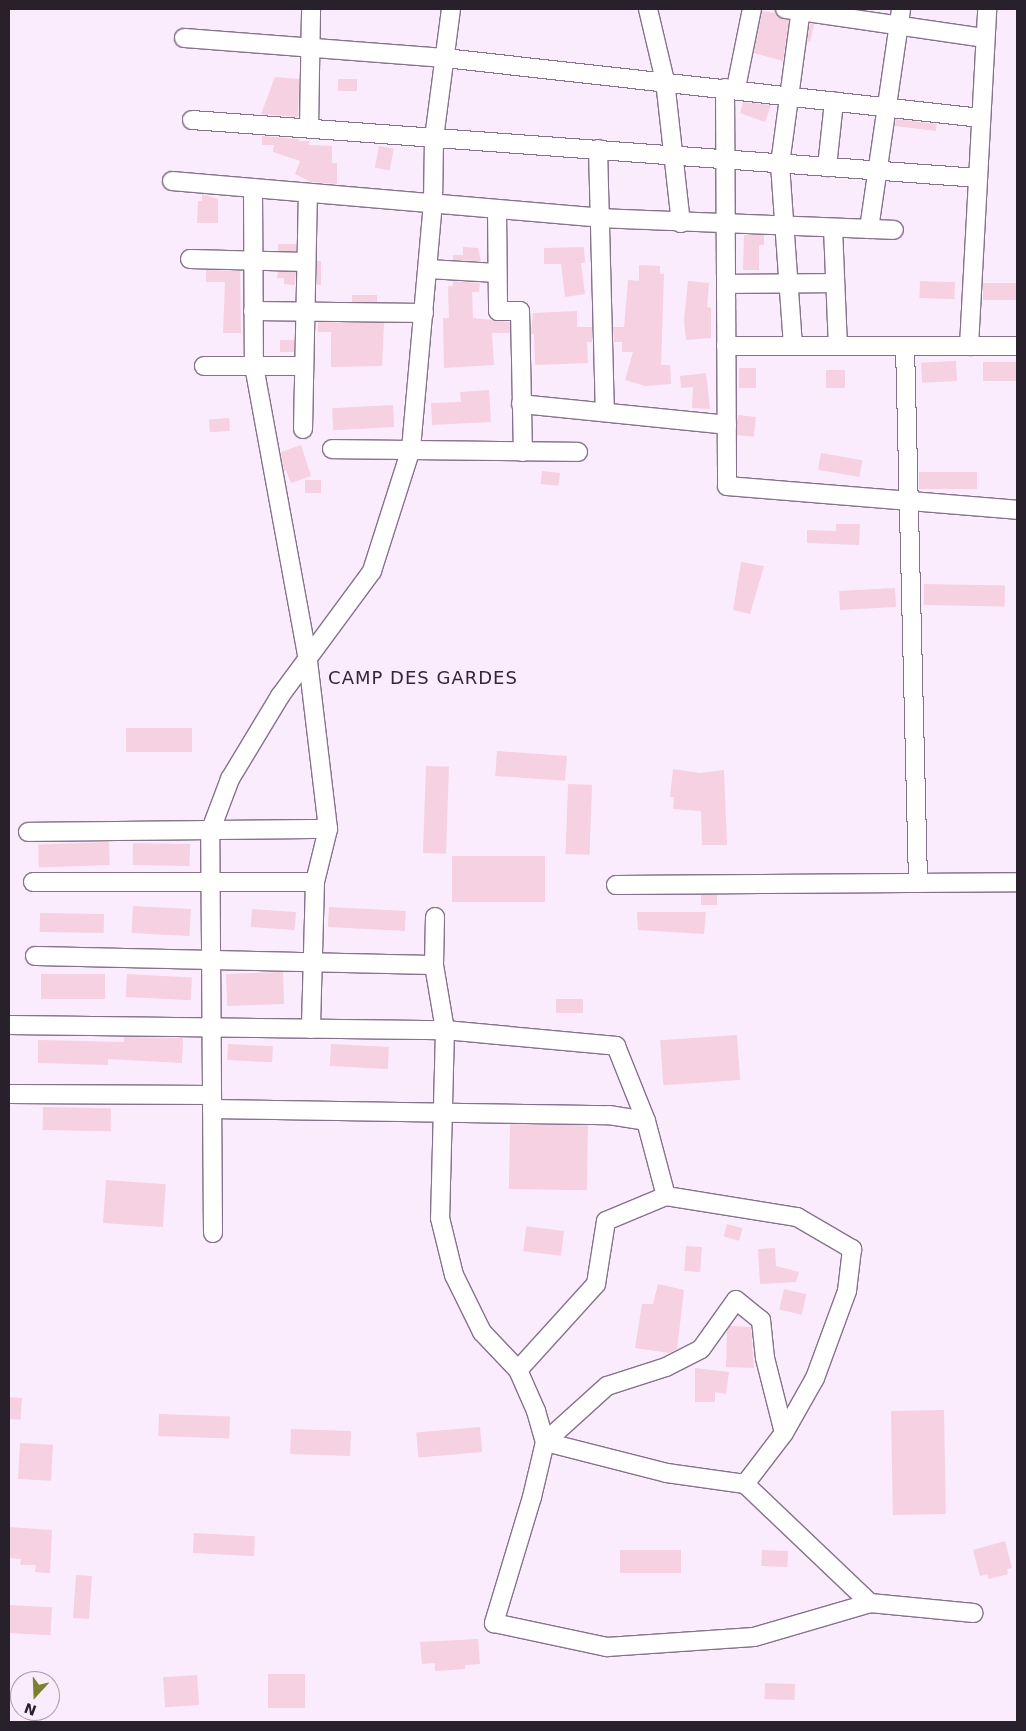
<!DOCTYPE html>
<style>
body{margin:0}
#map{position:relative;width:1026px;height:1731px;overflow:hidden;background:#faecfd;font-family:"DejaVu Sans",sans-serif}
div>[style]{position:absolute}
.building>*{inset:0;background:#f5d1e1;transform-origin:0 0}
.roads{filter:drop-shadow(1px 0 #86728b) drop-shadow(-1px 0 #86728b) drop-shadow(0 1px #86728b) drop-shadow(0 -1px #86728b)}
.street>*{height:18px;margin:-9px;padding:0 9px;transform-origin:9px;border-radius:9px;background:#fff}
span{translate:-50% -50%;white-space:nowrap;text-align:center;line-height:1.15;-webkit-text-stroke:4px #faecfd;paint-order:stroke}
.quarter-label{font-size:18px;color:#36243a;letter-spacing:1px}
.frame{position:absolute;inset:0;border:10px solid #28202b;pointer-events:none}
.north{position:absolute;left:10px;top:1671px;width:50px;height:50px;box-sizing:border-box;background:#faecfd;border:1px solid #a69aa9;border-radius:50%;rotate:200deg;font-size:14px;font-weight:700;line-height:20px;text-align:center;color:#28202b}
.north::after{content:'';display:block;margin:auto;width:18px;height:22px;background:#7a822e;clip-path:polygon(50% 0,100% 100%,50% 72%,0 100%)}
</style>
<div id="map">
<div class="building">
<i style="clip-path:polygon(762px 11px,775px 13px,789px 20px,783px 61px,754px 53px)"></i>
<i style="clip-path:polygon(810px 23px,814px 24px,810px 42px,807px 41px)"></i>
<i style="clip-path:polygon(275px 77px,299px 79px,298px 117px,261px 114px)"></i>
<i style="left:338px;top:79px;width:19px;height:12px"></i>
<i style="clip-path:polygon(743px 102px,771px 105px,765px 122px,740px 113px)"></i>
<i style="left:896px;top:119px;width:41px;height:7px;rotate:7deg"></i>
<i style="clip-path:polygon(262px 136px,299px 139px,299px 141px,309px 141px,309px 145px,332px 146px,332px 163px,337px 163px,337px 184px,311px 182px,295px 174px,300px 161px,273px 152px,274px 145px,262px 145px)"></i>
<i style="left:379px;top:146px;width:15px;height:22px;rotate:11deg"></i>
<i style="clip-path:polygon(202px 194px,218px 199px,218px 223px,197px 223px,198px 201px,202px 201px)"></i>
<i style="clip-path:polygon(744px 235px,764px 235px,764px 245px,759px 245px,759px 270px,743px 270px)"></i>
<i style="left:278px;top:244px;width:18px;height:7px"></i>
<i style="clip-path:polygon(463px 247px,478px 248px,481px 261px,453px 260px,453px 255px,463px 255px)"></i>
<i style="clip-path:polygon(584px 247px,585px 263px,581px 263px,585px 294px,565px 297px,561px 264px,544px 264px,544px 248px)"></i>
<i style="left:317px;top:261px;width:4px;height:24px"></i>
<i style="clip-path:polygon(639px 265px,660px 266px,660px 274px,664px 274px,661px 365px,670px 365px,671px 384px,645px 386px,625px 380px,633px 352px,622px 352px,622px 342px,614px 342px,613px 327px,624px 327px,628px 280px,639px 281px)"></i>
<i style="clip-path:polygon(206px 270px,240px 271px,241px 333px,223px 333px,225px 282px,206px 282px)"></i>
<i style="clip-path:polygon(278px 272px,296px 272px,295px 285px,284px 284px,284px 278px,277px 278px)"></i>
<i style="clip-path:polygon(453px 281px,480px 283px,479px 292px,472px 292px,473px 318px,510px 322px,510px 333px,492px 333px,494px 365px,444px 368px,443px 318px,449px 318px,448px 286px,453px 286px)"></i>
<i style="clip-path:polygon(688px 281px,709px 283px,707px 307px,711px 308px,711px 338px,686px 340px,684px 320px)"></i>
<i style="left:920px;top:281px;width:35px;height:17px;rotate:2deg"></i>
<i style="left:983px;top:283px;width:34px;height:17px"></i>
<i style="left:352px;top:295px;width:25px;height:7px"></i>
<i style="clip-path:polygon(577px 311px,577px 327px,592px 327px,592px 342px,587px 342px,588px 363px,535px 365px,534px 334px,531px 334px,533px 313px)"></i>
<i style="clip-path:polygon(318px 322px,384px 323px,382px 366px,331px 367px,331px 332px,318px 332px)"></i>
<i style="left:280px;top:340px;width:14px;height:12px"></i>
<i style="left:956px;top:361px;width:20px;height:35px;rotate:87deg"></i>
<i style="left:1017px;top:362px;width:19px;height:34px;rotate:90deg"></i>
<i style="left:739px;top:368px;width:17px;height:20px"></i>
<i style="left:826px;top:370px;width:19px;height:18px"></i>
<i style="clip-path:polygon(706px 373px,710px 409px,692px 408px,693px 387px,681px 388px,680px 376px)"></i>
<i style="clip-path:polygon(489px 390px,491px 422px,432px 425px,431px 403px,461px 402px,460px 392px)"></i>
<i style="left:393px;top:405px;width:22px;height:61px;rotate:87deg"></i>
<i style="left:738px;top:415px;width:18px;height:20px;rotate:6deg"></i>
<i style="left:229px;top:418px;width:13px;height:20px;rotate:86deg"></i>
<i style="clip-path:polygon(301px 445px,311px 476px,291px 483px,286px 470px,284px 471px,281px 452px)"></i>
<i style="left:821px;top:453px;width:42px;height:17px;rotate:10deg"></i>
<i style="left:542px;top:471px;width:18px;height:13px;rotate:6deg"></i>
<i style="left:977px;top:472px;width:17px;height:58px;rotate:90deg"></i>
<i style="left:305px;top:480px;width:16px;height:13px"></i>
<i style="clip-path:polygon(836px 524px,860px 524px,859px 545px,807px 543px,807px 530px,836px 531px)"></i>
<i style="clip-path:polygon(741px 562px,764px 566px,750px 614px,733px 610px)"></i>
<i style="left:924px;top:584px;width:81px;height:21px;rotate:1deg"></i>
<i style="left:895px;top:588px;width:19px;height:56px;rotate:87deg"></i>
<i style="left:126px;top:728px;width:66px;height:24px"></i>
<i style="left:497px;top:751px;width:70px;height:25px;rotate:4deg"></i>
<i style="left:426px;top:766px;width:23px;height:87px;rotate:2deg"></i>
<i style="clip-path:polygon(673px 769px,700px 773px,724px 770px,727px 845px,702px 845px,701px 811px,673px 809px,674px 797px,670px 797px)"></i>
<i style="left:568px;top:784px;width:24px;height:70px;rotate:2deg"></i>
<i style="left:109px;top:842px;width:23px;height:71px;rotate:88deg"></i>
<i style="left:133px;top:843px;width:57px;height:22px;rotate:1deg"></i>
<i style="left:452px;top:856px;width:93px;height:46px"></i>
<i style="left:701px;top:895px;width:16px;height:10px"></i>
<i style="left:133px;top:906px;width:58px;height:27px;rotate:3deg"></i>
<i style="left:329px;top:907px;width:77px;height:20px;rotate:3deg"></i>
<i style="left:252px;top:909px;width:44px;height:18px;rotate:4deg"></i>
<i style="clip-path:polygon(637px 912px,706px 912px,704px 934px,638px 930px)"></i>
<i style="left:40px;top:913px;width:64px;height:19px;rotate:1deg"></i>
<i style="left:283px;top:972px;width:32px;height:57px;rotate:88deg"></i>
<i style="left:41px;top:974px;width:64px;height:25px"></i>
<i style="left:127px;top:974px;width:65px;height:23px;rotate:3deg"></i>
<i style="left:556px;top:999px;width:27px;height:14px"></i>
<i style="left:737px;top:1035px;width:45px;height:77px;rotate:86deg"></i>
<i style="clip-path:polygon(124px 1037px,183px 1038px,182px 1063px,108px 1059px,108px 1065px,38px 1063px,38px 1040px,124px 1042px)"></i>
<i style="left:228px;top:1044px;width:45px;height:16px;rotate:3deg"></i>
<i style="left:331px;top:1044px;width:58px;height:22px;rotate:3deg"></i>
<i style="left:43px;top:1107px;width:68px;height:23px;rotate:1deg"></i>
<i style="left:510px;top:1124px;width:78px;height:65px;rotate:1deg"></i>
<i style="left:106px;top:1180px;width:60px;height:43px;rotate:4deg"></i>
<i style="left:727px;top:1224px;width:16px;height:13px;rotate:15deg"></i>
<i style="left:564px;top:1231px;width:25px;height:38px;rotate:97deg"></i>
<i style="left:686px;top:1246px;width:16px;height:25px;rotate:4deg"></i>
<i style="clip-path:polygon(775px 1248px,776px 1266px,799px 1272px,796px 1282px,760px 1284px,758px 1249px)"></i>
<i style="clip-path:polygon(658px 1284px,684px 1290px,677px 1349px,669px 1353px,635px 1348px,642px 1304px,653px 1304px)"></i>
<i style="left:784px;top:1289px;width:23px;height:21px;rotate:13deg"></i>
<i style="clip-path:polygon(730px 1326px,751px 1327px,754px 1368px,726px 1367px,727px 1331px)"></i>
<i style="clip-path:polygon(695px 1368px,729px 1372px,726px 1394px,715px 1392px,715px 1402px,695px 1402px)"></i>
<i style="left:9px;top:1397px;width:13px;height:22px;rotate:4deg"></i>
<i style="left:944px;top:1410px;width:104px;height:53px;rotate:89deg"></i>
<i style="left:159px;top:1414px;width:71px;height:22px;rotate:2deg"></i>
<i style="left:480px;top:1427px;width:25px;height:64px;rotate:85deg"></i>
<i style="left:291px;top:1429px;width:60px;height:25px;rotate:2deg"></i>
<i style="left:20px;top:1443px;width:33px;height:36px;rotate:3deg"></i>
<i style="clip-path:polygon(9px 1527px,52px 1530px,50px 1573px,35px 1572px,36px 1565px,20px 1565px,21px 1559px,9px 1558px)"></i>
<i style="left:194px;top:1533px;width:61px;height:20px;rotate:3deg"></i>
<i style="clip-path:polygon(1005px 1541px,1012px 1568px,1007px 1569px,1008px 1574px,989px 1579px,987px 1574px,980px 1576px,973px 1550px)"></i>
<i style="left:681px;top:1550px;width:23px;height:61px;rotate:90deg"></i>
<i style="left:762px;top:1550px;width:26px;height:16px;rotate:2deg"></i>
<i style="left:76px;top:1575px;width:16px;height:43px;rotate:4deg"></i>
<i style="left:9px;top:1605px;width:43px;height:28px;rotate:3deg"></i>
<i style="clip-path:polygon(478px 1639px,480px 1664px,465px 1665px,465px 1669px,435px 1671px,435px 1663px,422px 1664px,420px 1642px)"></i>
<i style="left:268px;top:1674px;width:37px;height:34px"></i>
<i style="left:197px;top:1675px;width:30px;height:34px;rotate:86deg"></i>
<i style="left:765px;top:1683px;width:30px;height:16px;rotate:2deg"></i>
</div>
<div class="roads">
<div class="street">
<i style="left:648px;top:9px;width:74px;rotate:76.7deg"></i>
<i style="left:665px;top:81px;width:143px;rotate:83.6deg"></i>
<i style="left:785px;top:9px;width:202px;rotate:8.3deg"></i>
<i style="left:184px;top:38px;width:262px;rotate:4.4deg"></i>
<i style="left:445px;top:58px;width:539px;rotate:6.39deg"></i>
<i style="left:725px;top:88px;width:398px;rotate:89.7deg"></i>
<i style="left:727px;top:486px;width:291px;rotate:4.7deg"></i>
<i style="left:736px;top:88px;width:81px;rotate:-78.6deg"></i>
<i style="left:192px;top:120px;width:788px;rotate:4.22deg"></i>
<i style="left:309px;top:128px;width:119px;rotate:-89deg"></i>
<i style="left:598px;top:149px;width:263px;rotate:88.5deg"></i>
<i style="left:827px;top:167px;width:66px;rotate:-83.9deg"></i>
<i style="left:172px;top:181px;width:430px;rotate:4.9deg"></i>
<i style="left:600px;top:218px;width:294px;rotate:2.3deg"></i>
<i style="left:253px;top:188px;width:178px;rotate:89.7deg"></i>
<i style="left:254px;top:366px;width:300px;rotate:79.6deg"></i>
<i style="left:308px;top:661px;width:169px;rotate:83.2deg"></i>
<i style="left:497px;top:209px;width:102px;rotate:89.4deg"></i>
<i style="left:498px;top:311px;width:22px"></i>
<i style="left:520px;top:311px;width:141px;rotate:88.8deg"></i>
<i style="left:833px;top:228px;width:117px;rotate:87.6deg"></i>
<i style="left:869px;top:229px;width:222px;rotate:-81.7deg"></i>
<i style="left:190px;top:259px;width:116px;rotate:1.5deg"></i>
<i style="left:428px;top:269px;width:69px;rotate:3.3deg"></i>
<i style="left:726px;top:284px;width:109px;rotate:-0.5deg"></i>
<i style="left:253px;top:311px;width:171px;rotate:0.7deg"></i>
<i style="left:726px;top:346px;width:291px"></i>
<i style="left:793px;top:346px;width:182px;rotate:-94.1deg"></i>
<i style="left:780px;top:164px;width:156px;rotate:-82.3deg"></i>
<i style="left:905px;top:346px;width:537px;rotate:88.61deg"></i>
<i style="left:969px;top:346px;width:337px;rotate:-86.9deg"></i>
<i style="left:204px;top:366px;width:100px"></i>
<i style="left:521px;top:404px;width:207px;rotate:5.8deg"></i>
<i style="left:303px;top:429px;width:236px;rotate:-88.8deg"></i>
<i style="left:332px;top:449px;width:246px;rotate:0.7deg"></i>
<i style="left:28px;top:832px;width:300px;rotate:-0.6deg"></i>
<i style="left:328px;top:829px;width:55px;rotate:103.8deg"></i>
<i style="left:315px;top:882px;width:147px;rotate:91.6deg"></i>
<i style="left:33px;top:882px;width:282px"></i>
<i style="left:616px;top:885px;width:401px;rotate:-0.4deg"></i>
<i style="left:435px;top:917px;width:48px;rotate:91.2deg"></i>
<i style="left:434px;top:965px;width:66px;rotate:80.4deg"></i>
<i style="left:445px;top:1030px;width:188px;rotate:91.5deg"></i>
<i style="left:440px;top:1218px;width:59px;rotate:76.2deg"></i>
<i style="left:454px;top:1275px;width:64px;rotate:63.8deg"></i>
<i style="left:482px;top:1332px;width:52px;rotate:46.5deg"></i>
<i style="left:518px;top:1370px;width:45px;rotate:66.3deg"></i>
<i style="left:536px;top:1411px;width:32px;rotate:74deg"></i>
<i style="left:545px;top:1442px;width:57px;rotate:103.3deg"></i>
<i style="left:532px;top:1497px;width:132px;rotate:106.8deg"></i>
<i style="left:494px;top:1623px;width:116px;rotate:12deg"></i>
<i style="left:607px;top:1647px;width:147px;rotate:-3.9deg"></i>
<i style="left:754px;top:1637px;width:121px;rotate:-16.3deg"></i>
<i style="left:870px;top:1603px;width:104px;rotate:5.5deg"></i>
<i style="left:35px;top:956px;width:399px;rotate:1.3deg"></i>
<i style="left:9px;top:1025px;width:436px;rotate:0.7deg"></i>
<i style="left:445px;top:1030px;width:172px;rotate:5.3deg"></i>
<i style="left:616px;top:1046px;width:81px;rotate:68.2deg"></i>
<i style="left:646px;top:1121px;width:78px;rotate:75.1deg"></i>
<i style="left:666px;top:1196px;width:65px;rotate:157.4deg"></i>
<i style="left:606px;top:1221px;width:64px;rotate:99deg"></i>
<i style="left:596px;top:1284px;width:116px;rotate:132.2deg"></i>
<i style="left:9px;top:1094px;width:203px;rotate:0.3deg"></i>
<i style="left:212px;top:1109px;width:397px;rotate:0.9deg"></i>
<i style="left:609px;top:1115px;width:37px;rotate:9deg"></i>
<i style="left:666px;top:1196px;width:133px;rotate:9.1deg"></i>
<i style="left:797px;top:1217px;width:64px;rotate:30.2deg"></i>
<i style="left:852px;top:1249px;width:42px;rotate:96.8deg"></i>
<i style="left:847px;top:1291px;width:93px;rotate:110.2deg"></i>
<i style="left:815px;top:1378px;width:63px;rotate:119.4deg"></i>
<i style="left:213px;top:1233px;width:401px;rotate:-90.4deg"></i>
<i style="left:210px;top:832px;width:57px;rotate:-69.3deg"></i>
<i style="left:230px;top:779px;width:97px;rotate:-58.9deg"></i>
<i style="left:280px;top:696px;width:155px;rotate:-53.6deg"></i>
<i style="left:372px;top:571px;width:128px;rotate:-72.3deg"></i>
<i style="left:411px;top:449px;width:247px;rotate:-84.9deg"></i>
<i style="left:433px;top:203px;width:65px;rotate:-89.1deg"></i>
<i style="left:434px;top:138px;width:130px;rotate:-82.5deg"></i>
<i style="left:736px;top:1300px;width:32px;rotate:39deg"></i>
<i style="left:761px;top:1320px;width:38px;rotate:84deg"></i>
<i style="left:765px;top:1358px;width:77px;rotate:75.8deg"></i>
<i style="left:784px;top:1433px;width:64px;rotate:127.4deg"></i>
<i style="left:745px;top:1484px;width:79px;rotate:-172deg"></i>
<i style="left:667px;top:1473px;width:126px;rotate:-165.7deg"></i>
<i style="left:545px;top:1442px;width:84px;rotate:-42.1deg"></i>
<i style="left:607px;top:1386px;width:62px;rotate:-17.9deg"></i>
<i style="left:666px;top:1367px;width:39px;rotate:-27deg"></i>
<i style="left:701px;top:1349px;width:60px;rotate:-54.5deg"></i>
<i style="left:745px;top:1484px;width:173px;rotate:43.6deg"></i>
</div>
</div>
<div class="quarter-label">
<span style="left:423px;top:678px">CAMP DES GARDES</span>
</div>
<div class="frame"></div>
<div class="north">N</div>
</div>
